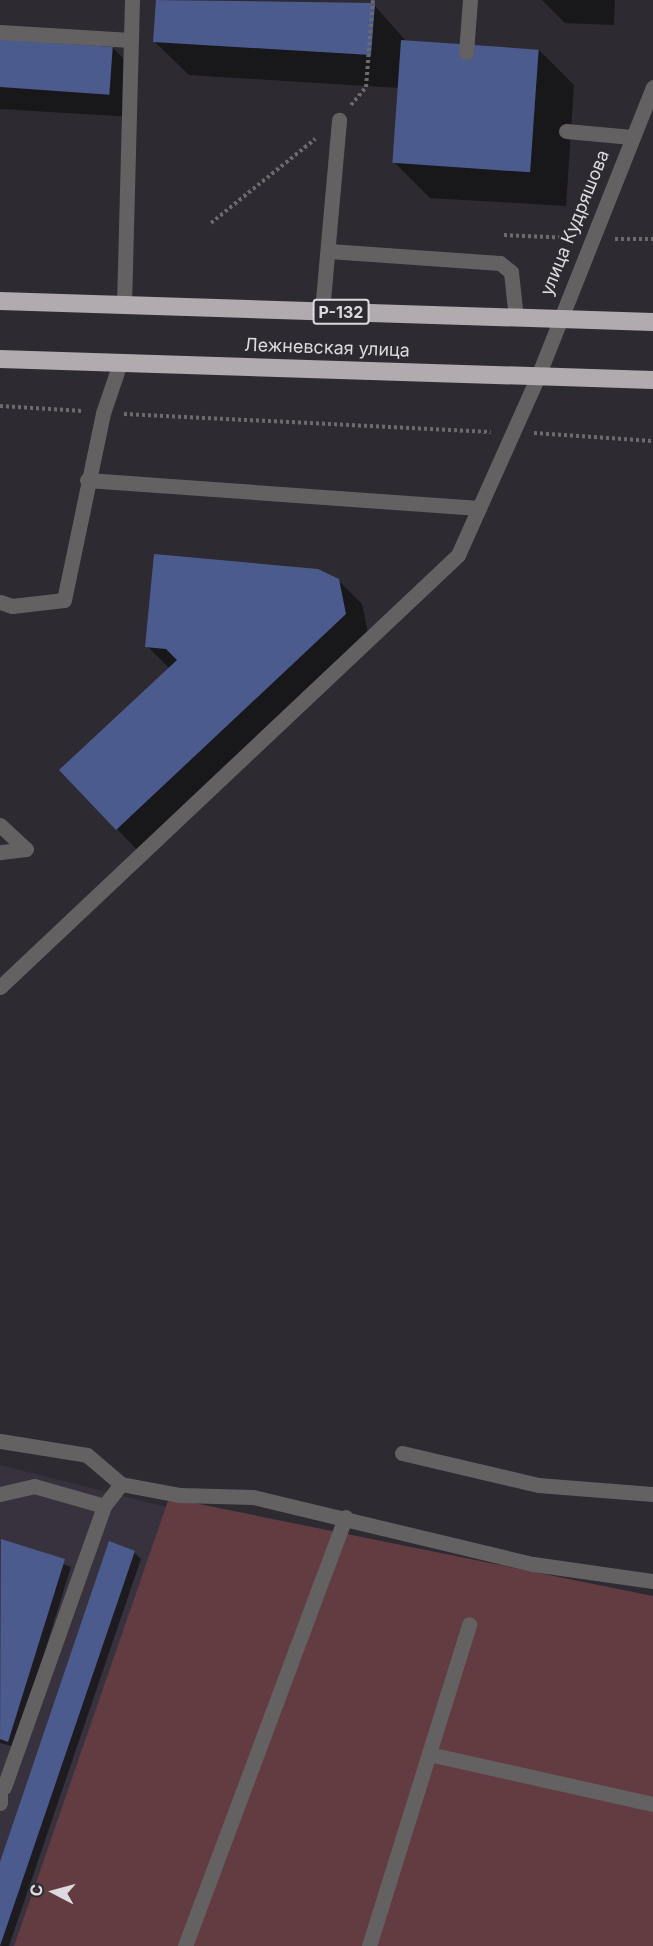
<!DOCTYPE html>
<meta charset="utf-8">
<style>
body{margin:0}
#map{position:relative;width:653px;height:1946px;overflow:hidden;background:#2d2b31;font-family:Inter,sans-serif}
div>[style]{position:absolute}
.built>*{inset:0;background:#37323d}
.green>*{inset:0;background:#623c41}
.shadow>*{inset:0;background:#0007}
.building>*{inset:0;background:#4c5b8e;transform-origin:0 0}
.path>*{height:4px;margin-top:-2px;transform-origin:0;background:repeating-linear-gradient(90deg,#6c6a6f 0 3px,transparent 0 6px)}
.minor>*{height:15px;margin:-7.5px;padding:0 7.5px;transform-origin:7.5px;border-radius:7.5px;background:#646163}
.highway>*{height:18px;margin:-9px;padding:0 9px;transform-origin:9px;border-radius:9px;background:#b1aaaf}
span{translate:-50% -50%;white-space:nowrap;text-align:center;line-height:1.15;-webkit-text-stroke:4.5px #2d2b31;paint-order:stroke}
.shield-label span{padding:2px 4px;background:#2d2b31;border:2px solid;border-radius:4px;-webkit-text-stroke-width:0}
.shield-label{font-size:16px;color:#dcdade;font-weight:700}
.street-label{font-size:18px;color:#dcdade}
.north{position:absolute;left:24px;top:1862px;width:60px;height:60px;-webkit-text-stroke:4px #2d2b31;paint-order:stroke;rotate:276deg;font-size:16px;font-weight:700;line-height:24px;text-align:center;color:#dcdade}
.north::after{content:'';display:block;margin:auto;width:21px;height:27px;background:#dcdade;clip-path:polygon(50% 0,100% 100%,50% 72%,0 100%)}
</style>
<div id="map">
<div class="built">
<i style="clip-path:polygon(0 1465px,167px 1507px,14px 1946px,0 1946px)"></i>
</div>
<div class="green">
<i style="clip-path:polygon(169px 1498px,653px 1596px,653px 1946px,14px 1946px)"></i>
</div>
<div class="shadow">
<i style="clip-path:polygon(157px 0,374px 5px,407px 42px,539px 50px,574px 85px,566px 206px,430px 198px,395px 163px,399px 88px,189px 75px,155px 42px)"></i>
<i style="clip-path:polygon(542px 0,615px 0,614px 25px,565px 23px)"></i>
<i style="clip-path:polygon(0 40px,112px 47px,136px 71px,133px 117px,0 109px)"></i>
<i style="clip-path:polygon(338px 580px,362px 604px,369px 638px,140px 853px,117px 829px,170px 669px,147px 646px)"></i>
<i style="clip-path:polygon(2px 1541px,71px 1567px,15px 1747px,0 1743px)"></i>
<i style="clip-path:polygon(134px 1552px,141px 1559px,9px 1946px,0 1946px,0 1867px)"></i>
</div>
<div class="building">
<i style="clip-path:polygon(156px 0,375px 3px,371px 55px,153px 42px)"></i>
<i style="left:0;top:39px;width:113px;height:48px;rotate:4deg"></i>
<i style="left:401px;top:40px;width:138px;height:123px;rotate:4deg"></i>
<i style="clip-path:polygon(154px 554px,318px 569px,339px 579px,346px 614px,116px 830px,59px 770px,177px 660px,166px 649px,145px 647px)"></i>
<i style="clip-path:polygon(1px 1539px,65px 1559px,8px 1742px,0 1739px)"></i>
<i style="clip-path:polygon(109px 1541px,135px 1551px,0 1946px,0 1862px)"></i>
</div>
<div class="path">
<i style="left:351px;top:105px;width:23px;rotate:-50deg"></i>
<i style="left:366px;top:87px;width:87px;rotate:-85.4deg"></i>
<i style="left:211px;top:223px;width:134px;rotate:-38.9deg"></i>
<i style="left:504px;top:235px;width:68px;rotate:2.5deg"></i>
<i style="left:615px;top:239px;width:38px"></i>
<i style="left:0;top:406px;width:83px;rotate:3.4deg"></i>
<i style="left:124px;top:414px;width:367px;rotate:2.8deg"></i>
<i style="left:534px;top:433px;width:119px;rotate:3.8deg"></i>
</div>
<div class="minor">
<i style="left:0;top:32px;width:131px;rotate:3.5deg"></i>
<i style="left:466px;top:52px;width:52px;rotate:-85.6deg"></i>
<i style="left:566px;top:131px;width:66px;rotate:5.2deg"></i>
<i style="left:329px;top:251px;width:171px;rotate:4deg"></i>
<i style="left:500px;top:263px;width:14px;rotate:39deg"></i>
<i style="left:511px;top:272px;width:46px;rotate:83.8deg"></i>
<i style="left:124px;top:305px;width:305px;rotate:-88.5deg"></i>
<i style="left:322px;top:311px;width:192px;rotate:-84.9deg"></i>
<i style="left:87px;top:480px;width:393px;rotate:4.1deg"></i>
<i style="left:0;top:602px;width:13px;rotate:18deg"></i>
<i style="left:12px;top:606px;width:52px;rotate:-6.6deg"></i>
<i style="left:64px;top:600px;width:191px;rotate:-78.2deg"></i>
<i style="left:103px;top:413px;width:53px;rotate:-71.2deg"></i>
<i style="left:0;top:825px;width:35px;rotate:43deg"></i>
<i style="left:26px;top:849px;width:26px;rotate:173deg"></i>
<i style="left:0;top:987px;width:630px;rotate:-43.33deg"></i>
<i style="left:458px;top:555px;width:196px;rotate:-65.9deg"></i>
<i style="left:538px;top:376px;width:311px;rotate:-68.3deg"></i>
<i style="left:0;top:1441px;width:88px;rotate:9.1deg"></i>
<i style="left:87px;top:1455px;width:45px;rotate:40.5deg"></i>
<i style="left:121px;top:1484px;width:60px;rotate:10.6deg"></i>
<i style="left:180px;top:1495px;width:73px;rotate:1.6deg"></i>
<i style="left:253px;top:1497px;width:288px;rotate:13.5deg"></i>
<i style="left:533px;top:1564px;width:121px;rotate:8.1deg"></i>
<i style="left:402px;top:1453px;width:140px;rotate:13.2deg"></i>
<i style="left:538px;top:1485px;width:115px;rotate:4.5deg"></i>
<i style="left:0;top:1494px;width:35px;rotate:-13deg"></i>
<i style="left:34px;top:1486px;width:73px;rotate:15.9deg"></i>
<i style="left:429px;top:1754px;width:230px;rotate:12.6deg"></i>
<i style="left:0;top:1786px;width:17px;rotate:90deg"></i>
<i style="left:4px;top:1787px;width:298px;rotate:-70.4deg"></i>
<i style="left:104px;top:1506px;width:28px;rotate:-52deg"></i>
<i style="left:185px;top:1946px;width:458px;rotate:-69.5deg"></i>
<i style="left:369px;top:1946px;width:337px;rotate:-72.7deg"></i>
</div>
<div class="highway">
<i style="left:0;top:301px;width:653px;rotate:1.84deg"></i>
<i style="left:0;top:359px;width:653px;rotate:1.84deg"></i>
</div>
<div class="shield-label">
<span style="left:341px;top:312px">Р-132</span>
</div>
<div class="street-label">
<span style="left:575px;top:223px;rotate:-68deg">улица Кудряшова</span>
<span style="left:327px;top:348px;rotate:2deg">Лежневская улица</span>
</div>
<div class="north">С</div>
</div>
